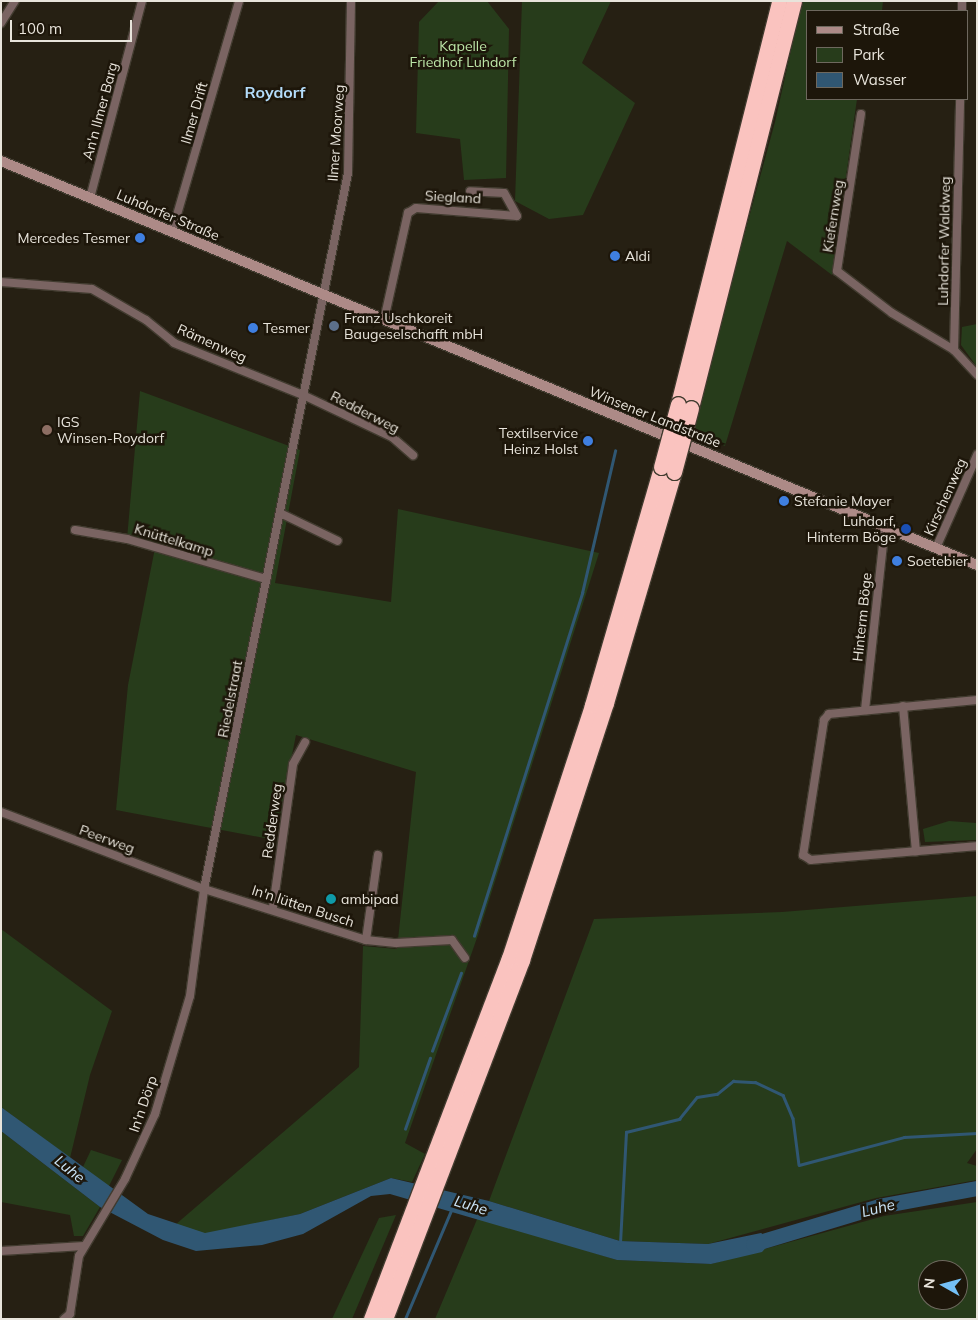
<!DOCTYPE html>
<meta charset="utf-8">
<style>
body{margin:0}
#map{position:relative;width:978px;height:1320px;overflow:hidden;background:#262013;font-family:Mulish,sans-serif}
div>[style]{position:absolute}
.green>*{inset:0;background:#273c1b}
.water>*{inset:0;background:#305773}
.stream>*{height:2.5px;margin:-1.25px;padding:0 1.25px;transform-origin:1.25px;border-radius:1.25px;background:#305773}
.river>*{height:15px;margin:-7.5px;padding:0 7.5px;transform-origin:7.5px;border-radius:7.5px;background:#305773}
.roads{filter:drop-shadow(1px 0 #413b2f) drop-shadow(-1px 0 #413b2f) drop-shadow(0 1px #413b2f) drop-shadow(0 -1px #413b2f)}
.minor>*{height:8px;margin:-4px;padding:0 4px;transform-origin:4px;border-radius:4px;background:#7a6462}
.secondary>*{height:10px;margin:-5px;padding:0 5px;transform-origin:5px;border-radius:5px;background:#ad8a87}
.motorway>*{height:15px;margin:-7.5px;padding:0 7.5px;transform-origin:7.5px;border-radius:7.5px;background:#fac3bf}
.bridges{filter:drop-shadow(1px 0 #413b2f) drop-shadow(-1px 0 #413b2f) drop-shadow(0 1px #413b2f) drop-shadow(0 -1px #413b2f)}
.motorway-bridge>*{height:15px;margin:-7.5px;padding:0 7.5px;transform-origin:7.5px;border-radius:7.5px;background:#fac3bf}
.dots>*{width:14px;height:14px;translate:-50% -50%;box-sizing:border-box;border:2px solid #1d160a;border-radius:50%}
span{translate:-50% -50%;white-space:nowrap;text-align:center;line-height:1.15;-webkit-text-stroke:5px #1d160a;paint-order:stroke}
.park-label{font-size:14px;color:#bde7a8}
.street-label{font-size:14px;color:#e8e4db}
.poi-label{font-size:14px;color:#e8e4db}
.right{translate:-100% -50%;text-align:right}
.left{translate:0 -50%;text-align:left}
.water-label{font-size:15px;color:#cce6f9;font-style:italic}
.quarter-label{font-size:16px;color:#b3dcfa;font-weight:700}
.frame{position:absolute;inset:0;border:2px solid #e8e4db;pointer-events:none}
.legend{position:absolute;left:806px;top:10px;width:162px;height:90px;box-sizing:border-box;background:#1d160a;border:1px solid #6e685e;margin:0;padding:6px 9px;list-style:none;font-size:15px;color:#e8e4db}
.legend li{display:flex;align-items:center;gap:10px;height:25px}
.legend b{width:25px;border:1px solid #6e685e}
.north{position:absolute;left:918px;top:1260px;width:50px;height:50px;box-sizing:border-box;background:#1d160a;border:1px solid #6e685e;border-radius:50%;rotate:277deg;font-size:14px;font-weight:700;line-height:20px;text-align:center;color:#e8e4db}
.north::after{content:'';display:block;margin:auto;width:18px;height:22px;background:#74c0f6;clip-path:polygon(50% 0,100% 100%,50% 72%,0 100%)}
.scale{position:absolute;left:10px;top:20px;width:122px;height:22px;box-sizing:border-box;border:2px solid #e8e4db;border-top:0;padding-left:6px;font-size:15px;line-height:18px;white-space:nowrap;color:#e8e4db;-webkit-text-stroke:4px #1d160a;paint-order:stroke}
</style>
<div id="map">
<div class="green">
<i style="clip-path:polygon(439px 1px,487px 1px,509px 29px,506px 178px,464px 180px,460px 139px,416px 133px,419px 22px)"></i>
<i style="clip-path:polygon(522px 1px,611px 1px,582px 63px,635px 103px,583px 215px,549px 219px,515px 201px)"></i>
<i style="clip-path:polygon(802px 1px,883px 1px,882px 11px,807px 11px,807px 99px,857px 99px,832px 275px,787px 241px,725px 446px,691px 431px,775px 122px)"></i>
<i style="clip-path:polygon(977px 324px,977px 367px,961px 345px,962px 327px)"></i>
<i style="clip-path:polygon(140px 391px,300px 450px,275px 583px,391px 602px,398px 509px,599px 553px,478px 935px,405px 1143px,425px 1154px,412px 1182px,391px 1178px,300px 1214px,205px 1234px,175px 1225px,359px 1067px,363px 946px,397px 949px,416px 772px,296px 735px,275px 840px,116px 810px,128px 685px,155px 548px,127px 539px)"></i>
<i style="clip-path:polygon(949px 821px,976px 823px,977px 840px,925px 842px,923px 829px)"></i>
<i style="clip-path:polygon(977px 896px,977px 1149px,967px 1163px,977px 1166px,977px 1180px,876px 1198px,708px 1244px,620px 1241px,489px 1201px,594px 919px,782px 912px)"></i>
<i style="clip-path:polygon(1px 929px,112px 1011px,90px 1075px,70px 1158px,1px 1107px)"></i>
<i style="clip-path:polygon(1px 1131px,100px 1207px,83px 1236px,74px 1236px,70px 1215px,1px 1202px)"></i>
<i style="clip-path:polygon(91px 1150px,122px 1160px,108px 1188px,82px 1169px)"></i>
<i style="clip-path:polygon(evenodd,977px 1202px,977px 1319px,435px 1319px,478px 1217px,617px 1260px,711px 1264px,884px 1216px,977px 1202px,928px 1270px,958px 1270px,958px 1300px,928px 1300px,928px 1270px)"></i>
<i style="clip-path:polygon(396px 1215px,352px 1319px,332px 1319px,379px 1218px)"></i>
</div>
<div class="water">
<i style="clip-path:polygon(1px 1107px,148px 1214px,205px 1233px,300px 1214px,391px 1178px,489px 1201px,620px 1241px,708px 1244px,761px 1233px,773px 1240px,762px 1252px,711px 1264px,617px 1260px,390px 1194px,371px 1196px,303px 1234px,262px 1245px,196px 1251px,163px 1240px,100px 1207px,1px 1131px)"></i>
</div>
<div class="stream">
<i style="left:474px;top:936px;width:360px;rotate:-72.5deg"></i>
<i style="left:582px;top:593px;width:146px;rotate:-76.9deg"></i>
<i style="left:432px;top:1051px;width:83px;rotate:-69.6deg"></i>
<i style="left:405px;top:1129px;width:75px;rotate:-70.6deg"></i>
<i style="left:620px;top:1243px;width:111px;rotate:-86.9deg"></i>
<i style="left:626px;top:1132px;width:55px;rotate:-13.8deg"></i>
<i style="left:679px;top:1119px;width:28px;rotate:-51deg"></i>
<i style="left:697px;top:1097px;width:20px;rotate:-9deg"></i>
<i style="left:717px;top:1094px;width:21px;rotate:-39deg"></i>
<i style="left:733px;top:1081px;width:22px;rotate:3deg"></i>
<i style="left:755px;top:1082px;width:31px;rotate:25deg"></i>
<i style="left:783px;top:1095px;width:25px;rotate:67deg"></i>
<i style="left:793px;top:1118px;width:47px;rotate:82.7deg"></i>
<i style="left:799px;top:1165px;width:109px;rotate:-14.9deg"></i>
<i style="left:904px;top:1137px;width:73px;rotate:-3.1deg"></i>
<i style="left:405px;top:1319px;width:123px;rotate:-67deg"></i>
</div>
<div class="river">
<i style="left:753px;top:1244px;width:132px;rotate:-16.8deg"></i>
<i style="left:879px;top:1206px;width:100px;rotate:-10.4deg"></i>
</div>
<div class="roads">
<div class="minor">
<i style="left:962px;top:11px;width:10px;rotate:-90deg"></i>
<i style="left:1px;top:23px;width:26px;rotate:-58deg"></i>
<i style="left:861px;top:114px;width:159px;rotate:98.7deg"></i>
<i style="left:837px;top:271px;width:69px;rotate:37.4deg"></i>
<i style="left:892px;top:313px;width:72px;rotate:30.8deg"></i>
<i style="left:954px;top:350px;width:34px;rotate:47deg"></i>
<i style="left:90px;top:198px;width:204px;rotate:-75.2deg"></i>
<i style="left:172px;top:232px;width:241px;rotate:-73.8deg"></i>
<i style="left:1px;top:282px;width:91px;rotate:4.4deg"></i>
<i style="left:92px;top:289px;width:62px;rotate:29.9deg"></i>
<i style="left:146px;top:320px;width:36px;rotate:39deg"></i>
<i style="left:174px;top:343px;width:139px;rotate:22deg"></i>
<i style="left:303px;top:395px;width:98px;rotate:25.3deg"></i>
<i style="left:392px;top:437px;width:28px;rotate:41deg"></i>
<i style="left:384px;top:320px;width:110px;rotate:-77.4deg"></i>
<i style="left:408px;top:213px;width:9px;rotate:-32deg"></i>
<i style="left:416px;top:208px;width:101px;rotate:4.5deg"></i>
<i style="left:517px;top:216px;width:26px;rotate:-119deg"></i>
<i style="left:504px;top:193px;width:34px;rotate:-177deg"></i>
<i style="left:954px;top:350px;width:251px;rotate:-88.6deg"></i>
<i style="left:280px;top:513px;width:64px;rotate:25.8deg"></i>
<i style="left:75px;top:530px;width:53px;rotate:9.8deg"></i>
<i style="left:127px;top:539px;width:145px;rotate:16.1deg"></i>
<i style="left:936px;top:548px;width:102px;rotate:-66.2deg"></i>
<i style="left:977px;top:700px;width:149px;rotate:174.6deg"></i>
<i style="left:829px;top:714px;width:8px;rotate:130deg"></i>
<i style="left:824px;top:720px;width:137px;rotate:98.8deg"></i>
<i style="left:803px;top:855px;width:9px;rotate:32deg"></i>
<i style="left:811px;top:860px;width:167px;rotate:-4.8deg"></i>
<i style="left:903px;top:706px;width:146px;rotate:84.9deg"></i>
<i style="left:865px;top:710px;width:184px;rotate:-83.8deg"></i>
<i style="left:1px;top:812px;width:217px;rotate:20.8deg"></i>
<i style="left:204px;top:889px;width:170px;rotate:17.5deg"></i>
<i style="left:366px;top:940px;width:30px;rotate:6deg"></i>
<i style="left:396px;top:943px;width:56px;rotate:-3.1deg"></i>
<i style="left:452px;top:940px;width:22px;rotate:54deg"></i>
<i style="left:273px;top:907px;width:144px;rotate:-82deg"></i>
<i style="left:293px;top:764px;width:25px;rotate:-61deg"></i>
<i style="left:366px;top:940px;width:86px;rotate:-82deg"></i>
<i style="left:1px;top:1251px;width:83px;rotate:-3.4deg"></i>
<i style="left:64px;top:1319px;width:8px;rotate:-40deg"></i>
<i style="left:70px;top:1314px;width:59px;rotate:-81.2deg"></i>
<i style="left:79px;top:1256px;width:90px;rotate:-59.1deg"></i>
<i style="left:125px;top:1179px;width:72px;rotate:-65.2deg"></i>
<i style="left:155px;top:1114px;width:123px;rotate:-73.5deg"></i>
<i style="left:190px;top:996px;width:108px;rotate:-82.5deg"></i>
<i style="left:204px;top:889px;width:730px;rotate:-78.63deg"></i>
<i style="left:348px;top:173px;width:172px;rotate:-89deg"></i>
</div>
<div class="secondary">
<i style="left:1px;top:161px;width:1056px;rotate:22.49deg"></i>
</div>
<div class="motorway">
<i style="left:678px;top:404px;width:415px;rotate:-75.9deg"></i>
<i style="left:691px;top:408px;width:420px;rotate:-75.8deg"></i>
<i style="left:371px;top:1319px;width:386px;rotate:-69.1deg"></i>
<i style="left:509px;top:958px;width:266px;rotate:-71.8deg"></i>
<i style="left:592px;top:705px;width:248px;rotate:-73.8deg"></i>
<i style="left:385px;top:1319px;width:384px;rotate:-69.1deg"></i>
<i style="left:522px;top:960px;width:270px;rotate:-71.9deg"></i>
<i style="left:606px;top:703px;width:241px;rotate:-73.6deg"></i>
</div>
</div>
<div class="bridges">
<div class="motorway-bridge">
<i style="left:661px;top:467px;width:65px;rotate:-74.9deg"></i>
<i style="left:674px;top:472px;width:66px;rotate:-75.1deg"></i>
</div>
</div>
<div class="dots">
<i style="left:140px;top:238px;background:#3f7fe0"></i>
<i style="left:615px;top:256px;background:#3f7fe0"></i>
<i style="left:334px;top:326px;background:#5c6f8a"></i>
<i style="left:253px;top:328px;background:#3f7fe0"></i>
<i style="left:47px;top:430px;background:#8d6e63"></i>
<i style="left:588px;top:441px;background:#3f7fe0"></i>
<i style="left:784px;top:501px;background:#3f7fe0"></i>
<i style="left:906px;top:529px;background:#1a4fb4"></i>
<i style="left:897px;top:561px;background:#3f7fe0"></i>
<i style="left:331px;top:899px;background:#0f9aa8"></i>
</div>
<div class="park-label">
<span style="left:463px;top:54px">Kapelle<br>Friedhof Luhdorf</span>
</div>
<div class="street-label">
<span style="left:100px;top:111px;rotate:-75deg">An'n Ilmer Barg</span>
<span style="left:194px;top:113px;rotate:-74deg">Ilmer Drift</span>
<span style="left:336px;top:133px;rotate:-86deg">Ilmer Moorweg</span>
<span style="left:453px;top:197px;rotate:3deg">Siegland</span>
<span style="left:168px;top:215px;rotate:23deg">Luhdorfer Straße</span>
<span style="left:833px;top:216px;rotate:-81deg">Kiefernweg</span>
<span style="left:944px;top:241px;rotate:-89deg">Luhdorfer Waldweg</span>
<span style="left:212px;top:343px;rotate:24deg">Rämenweg</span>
<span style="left:365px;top:412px;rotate:27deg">Redderweg</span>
<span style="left:655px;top:417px;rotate:22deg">Winsener Landstraße</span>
<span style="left:945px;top:497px;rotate:-66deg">Kirschenweg</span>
<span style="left:174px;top:540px;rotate:17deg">Knüttelkamp</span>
<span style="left:862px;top:617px;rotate:-84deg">Hinterm Böge</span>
<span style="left:230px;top:699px;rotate:-79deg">Riedelstraat</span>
<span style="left:272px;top:821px;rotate:-82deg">Redderweg</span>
<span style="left:107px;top:839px;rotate:20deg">Peerweg</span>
<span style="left:303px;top:906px;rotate:18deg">In'n lütten Busch</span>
<span style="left:143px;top:1104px;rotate:-71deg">In'n Dörp</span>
</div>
<div class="poi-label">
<span class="right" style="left:130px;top:238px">Mercedes Tesmer</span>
<span class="left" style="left:625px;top:256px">Aldi</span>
<span class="left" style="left:344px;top:326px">Franz Uschkoreit<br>Baugeselschafft mbH</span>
<span class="left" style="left:263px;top:328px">Tesmer</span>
<span class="left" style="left:57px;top:430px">IGS<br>Winsen-Roydorf</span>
<span class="right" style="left:578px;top:441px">Textilservice<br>Heinz Holst</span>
<span class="left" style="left:794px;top:501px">Stefanie Mayer</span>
<span class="right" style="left:896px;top:529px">Luhdorf,<br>Hinterm Böge</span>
<span class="left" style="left:907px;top:561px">Soetebier</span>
<span class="left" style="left:341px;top:899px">ambipad</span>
</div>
<div class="water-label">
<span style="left:70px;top:1169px;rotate:39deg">Luhe</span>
<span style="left:471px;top:1205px;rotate:17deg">Luhe</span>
<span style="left:878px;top:1208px;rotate:-14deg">Luhe</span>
</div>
<div class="quarter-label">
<span style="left:275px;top:92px">Roydorf</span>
</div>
<div class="frame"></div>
<ul class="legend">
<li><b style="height:6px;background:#ad8a87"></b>Straße</li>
<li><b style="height:14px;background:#273c1b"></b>Park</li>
<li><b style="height:14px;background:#305773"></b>Wasser</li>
</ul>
<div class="north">N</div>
<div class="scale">100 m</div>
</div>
